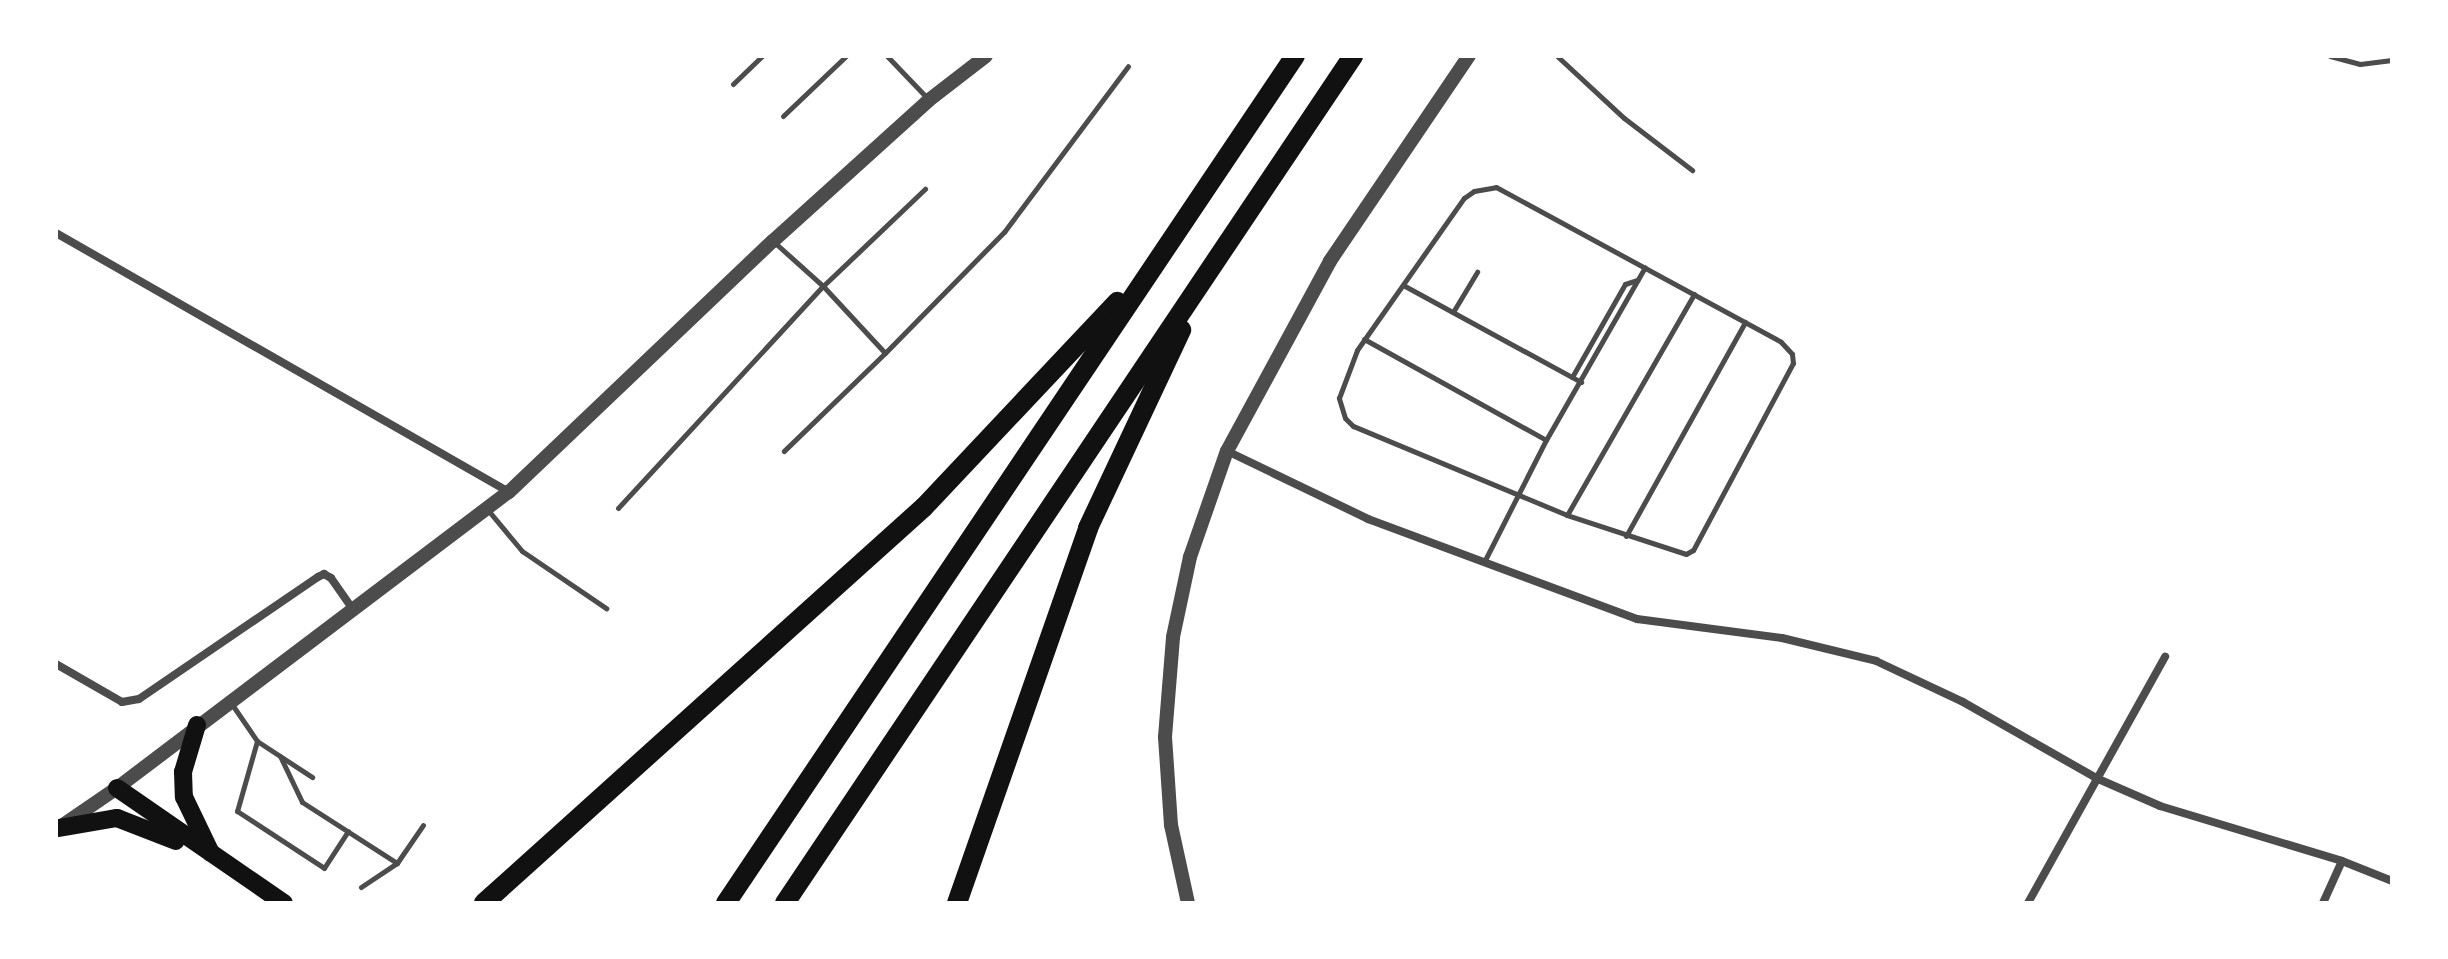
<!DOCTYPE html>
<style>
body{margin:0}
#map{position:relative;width:2448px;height:959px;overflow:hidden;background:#fff;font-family:Figtree,sans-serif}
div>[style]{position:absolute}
.service>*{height:5px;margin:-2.5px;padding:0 2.5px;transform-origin:2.5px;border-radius:2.5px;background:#4c4c4c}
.minor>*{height:8px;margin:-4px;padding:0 4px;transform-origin:4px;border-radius:4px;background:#4c4c4c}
.tertiary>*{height:14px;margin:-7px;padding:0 7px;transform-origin:7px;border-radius:7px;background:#4c4c4c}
.primary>*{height:18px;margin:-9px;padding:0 9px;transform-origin:9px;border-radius:9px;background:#111}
.motorway>*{height:20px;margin:-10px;padding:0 10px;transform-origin:10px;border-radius:10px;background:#111}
span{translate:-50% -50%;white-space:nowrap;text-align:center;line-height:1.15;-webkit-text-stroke:7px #fff;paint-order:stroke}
.frame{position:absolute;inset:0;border:58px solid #fff;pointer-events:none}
</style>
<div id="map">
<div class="service">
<i style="left:887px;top:56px;width:61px;rotate:46.3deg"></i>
<i style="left:1557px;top:56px;width:91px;rotate:42.8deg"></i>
<i style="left:1624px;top:118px;width:86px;rotate:37.4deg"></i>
<i style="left:2330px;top:56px;width:31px;rotate:15deg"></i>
<i style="left:2360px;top:64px;width:32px;rotate:-7deg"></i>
<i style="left:733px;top:84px;width:40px;rotate:-44deg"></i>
<i style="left:783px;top:116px;width:87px;rotate:-43.6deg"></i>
<i style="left:1496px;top:187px;width:324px;rotate:28.5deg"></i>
<i style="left:1781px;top:342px;width:16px;rotate:47deg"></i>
<i style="left:1792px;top:354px;width:9px;rotate:84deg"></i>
<i style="left:1793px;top:363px;width:212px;rotate:118.1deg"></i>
<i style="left:1693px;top:550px;width:8px;rotate:150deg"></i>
<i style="left:1686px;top:554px;width:125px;rotate:-161.9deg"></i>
<i style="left:1567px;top:515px;width:232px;rotate:-157.4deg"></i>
<i style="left:1353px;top:426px;width:11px;rotate:-135deg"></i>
<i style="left:1345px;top:418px;width:21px;rotate:-107deg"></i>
<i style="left:1339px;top:398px;width:51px;rotate:-69.4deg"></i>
<i style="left:1357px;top:350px;width:186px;rotate:-54.9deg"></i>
<i style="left:1464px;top:198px;width:12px;rotate:-35deg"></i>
<i style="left:1474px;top:191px;width:22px;rotate:-10deg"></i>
<i style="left:774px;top:242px;width:66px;rotate:41.9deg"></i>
<i style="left:823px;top:286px;width:141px;rotate:-43.6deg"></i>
<i style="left:1403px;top:285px;width:203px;rotate:28.6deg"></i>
<i style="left:1453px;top:312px;width:47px;rotate:-59deg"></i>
<i style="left:1364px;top:339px;width:208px;rotate:29deg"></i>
<i style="left:885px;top:353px;width:170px;rotate:-45.5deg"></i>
<i style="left:1004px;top:232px;width:207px;rotate:-53.2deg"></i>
<i style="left:1572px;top:377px;width:107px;rotate:-60.3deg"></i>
<i style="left:1625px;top:284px;width:13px;rotate:-18deg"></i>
<i style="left:618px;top:508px;width:302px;rotate:-47.3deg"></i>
<i style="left:823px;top:286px;width:91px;rotate:47.2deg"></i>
<i style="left:885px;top:353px;width:141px;rotate:135.9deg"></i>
<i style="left:487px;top:509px;width:55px;rotate:50.2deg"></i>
<i style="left:522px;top:551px;width:102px;rotate:34.2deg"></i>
<i style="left:1567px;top:515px;width:255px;rotate:-60.1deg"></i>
<i style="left:1626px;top:536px;width:245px;rotate:-60.9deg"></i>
<i style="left:1484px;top:562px;width:137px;rotate:-63.1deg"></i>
<i style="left:1546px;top:440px;width:199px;rotate:-60.2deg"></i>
<i style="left:231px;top:703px;width:46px;rotate:55.6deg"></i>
<i style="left:257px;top:741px;width:66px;rotate:33.2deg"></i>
<i style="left:257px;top:741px;width:73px;rotate:105.9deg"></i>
<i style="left:237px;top:811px;width:104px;rotate:33.2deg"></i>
<i style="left:324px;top:868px;width:44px;rotate:-57deg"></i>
<i style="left:280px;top:756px;width:51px;rotate:64.4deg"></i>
<i style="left:302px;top:802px;width:113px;rotate:32.7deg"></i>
<i style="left:361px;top:887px;width:43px;rotate:-33.7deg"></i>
<i style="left:397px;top:863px;width:46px;rotate:-55.6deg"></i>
</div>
<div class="minor">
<i style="left:56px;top:233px;width:522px;rotate:29.76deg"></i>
<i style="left:1227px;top:451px;width:157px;rotate:25.7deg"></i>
<i style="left:1368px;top:519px;width:287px;rotate:20.4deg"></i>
<i style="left:1637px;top:619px;width:146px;rotate:7.5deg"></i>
<i style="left:1782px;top:638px;width:97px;rotate:13.7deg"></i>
<i style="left:1876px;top:661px;width:96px;rotate:25.2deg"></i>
<i style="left:1963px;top:702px;width:153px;rotate:29.7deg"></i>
<i style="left:2096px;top:778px;width:70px;rotate:23.6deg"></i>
<i style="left:2160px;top:806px;width:190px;rotate:16.8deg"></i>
<i style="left:2342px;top:861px;width:54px;rotate:21.8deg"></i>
<i style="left:56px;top:664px;width:76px;rotate:29.9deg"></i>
<i style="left:122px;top:702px;width:17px;rotate:-10deg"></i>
<i style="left:139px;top:699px;width:217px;rotate:-34.3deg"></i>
<i style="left:318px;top:577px;width:7px;rotate:-27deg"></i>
<i style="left:324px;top:574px;width:8px;rotate:30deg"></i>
<i style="left:331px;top:578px;width:39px;rotate:55deg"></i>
<i style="left:2028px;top:903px;width:282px;rotate:-60.9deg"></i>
<i style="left:2323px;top:903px;width:46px;rotate:-65.7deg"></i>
</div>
<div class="tertiary">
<i style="left:63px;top:825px;width:65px;rotate:-34.4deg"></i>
<i style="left:117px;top:788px;width:491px;rotate:-37.1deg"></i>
<i style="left:509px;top:492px;width:364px;rotate:-43.6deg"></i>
<i style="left:773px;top:241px;width:210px;rotate:-42.1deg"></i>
<i style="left:929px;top:100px;width:72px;rotate:-37.7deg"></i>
<i style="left:1188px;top:903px;width:80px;rotate:-102.3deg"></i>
<i style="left:1171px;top:825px;width:88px;rotate:-93.9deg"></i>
<i style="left:1165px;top:737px;width:100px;rotate:-85.4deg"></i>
<i style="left:1173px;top:637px;width:82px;rotate:-78deg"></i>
<i style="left:1190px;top:557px;width:112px;rotate:-70.8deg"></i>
<i style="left:1227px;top:451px;width:216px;rotate:-61.5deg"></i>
<i style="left:1330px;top:261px;width:248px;rotate:-55.9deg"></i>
</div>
<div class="primary">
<i style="left:197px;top:725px;width:49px;rotate:106.6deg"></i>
<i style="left:183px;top:772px;width:25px;rotate:88deg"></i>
<i style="left:184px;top:797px;width:62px;rotate:64.3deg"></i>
<i style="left:117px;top:788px;width:203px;rotate:34.6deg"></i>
<i style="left:59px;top:828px;width:59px;rotate:-9.8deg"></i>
<i style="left:117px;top:818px;width:63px;rotate:21.3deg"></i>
</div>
<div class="motorway">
<i style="left:484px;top:903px;width:592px;rotate:-41.99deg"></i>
<i style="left:924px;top:507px;width:282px;rotate:-46.7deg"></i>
<i style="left:726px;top:903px;width:1020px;rotate:-56.11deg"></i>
<i style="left:785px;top:903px;width:1020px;rotate:-56.15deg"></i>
<i style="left:957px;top:903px;width:397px;rotate:-70.7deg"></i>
<i style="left:1088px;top:528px;width:219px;rotate:-64.8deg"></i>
</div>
<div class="frame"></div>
</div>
